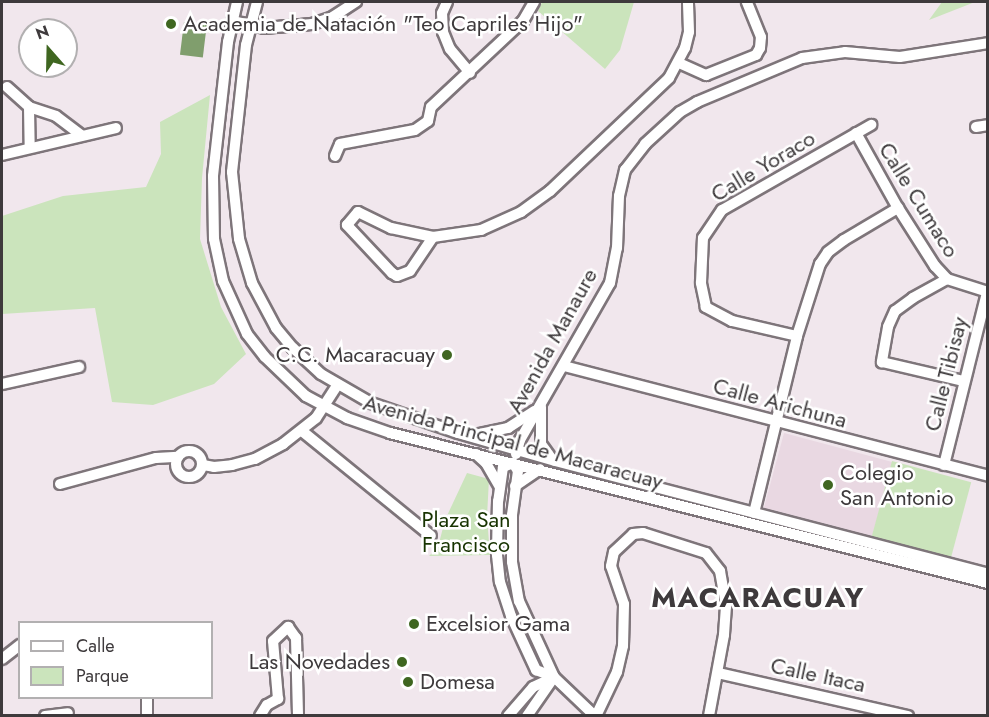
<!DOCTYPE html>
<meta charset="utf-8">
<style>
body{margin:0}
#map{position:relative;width:989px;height:717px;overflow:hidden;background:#f1e7ed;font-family:Jost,sans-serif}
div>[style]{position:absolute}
.built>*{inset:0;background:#e9d8e2;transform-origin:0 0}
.green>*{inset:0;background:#cbe4bc;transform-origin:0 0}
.water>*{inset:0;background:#809e6d;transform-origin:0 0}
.roads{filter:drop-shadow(2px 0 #7e757a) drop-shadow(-2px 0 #7e757a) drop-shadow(0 2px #7e757a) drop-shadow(0 -2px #7e757a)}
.minor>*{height:10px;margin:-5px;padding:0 5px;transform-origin:5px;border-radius:5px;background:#fff}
.minor>.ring{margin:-5px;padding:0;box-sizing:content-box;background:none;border:10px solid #fff;border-radius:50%}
.dots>*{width:16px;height:16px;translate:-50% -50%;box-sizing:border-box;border:3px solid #fff;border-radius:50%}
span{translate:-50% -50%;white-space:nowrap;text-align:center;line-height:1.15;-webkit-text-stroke:5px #fff;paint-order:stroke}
.poi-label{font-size:22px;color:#3e3a3c}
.left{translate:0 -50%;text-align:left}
.right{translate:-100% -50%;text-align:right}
.street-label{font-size:22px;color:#3e3a3c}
.park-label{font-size:22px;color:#173300}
.district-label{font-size:28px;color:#3e3a3c;font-weight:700;letter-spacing:1.5px}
.frame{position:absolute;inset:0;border:3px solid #3e3a3c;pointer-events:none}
.legend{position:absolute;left:18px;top:621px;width:195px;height:78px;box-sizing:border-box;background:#fff;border:2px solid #b2b0b1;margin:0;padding:8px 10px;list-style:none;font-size:18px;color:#3e3a3c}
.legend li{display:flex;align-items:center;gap:12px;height:30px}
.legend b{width:30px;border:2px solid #b2b0b1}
.north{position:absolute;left:18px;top:18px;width:60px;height:60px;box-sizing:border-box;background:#fff;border:2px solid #b2b0b1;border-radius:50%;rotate:340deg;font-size:16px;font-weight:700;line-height:24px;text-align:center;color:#3e3a3c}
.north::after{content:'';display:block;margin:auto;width:21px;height:27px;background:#3f6620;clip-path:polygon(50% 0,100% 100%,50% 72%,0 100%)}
</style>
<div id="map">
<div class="built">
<i style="left:784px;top:433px;width:112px;height:78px;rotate:15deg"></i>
</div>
<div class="green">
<i style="clip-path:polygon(542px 2px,634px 2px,620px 50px,605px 69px,538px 11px)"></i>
<i style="clip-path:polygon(942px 2px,975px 2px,929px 20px)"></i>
<i style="clip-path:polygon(210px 95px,202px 178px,200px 239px,221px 307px,246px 354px,214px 384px,153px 405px,112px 402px,95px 308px,2px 314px,2px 216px,63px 196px,146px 187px,161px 154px,160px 122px)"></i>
<i style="left:892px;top:461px;width:82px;height:78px;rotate:15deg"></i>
<i style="clip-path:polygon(467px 473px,489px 479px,487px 517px,490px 555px,429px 556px,438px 547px,445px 520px)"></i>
</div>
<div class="water">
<i style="left:184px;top:22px;width:23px;height:33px;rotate:7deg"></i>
</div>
<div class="roads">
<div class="minor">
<i style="left:237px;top:2px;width:41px;rotate:102.7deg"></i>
<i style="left:228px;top:42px;width:135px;rotate:96.4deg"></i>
<i style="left:213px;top:176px;width:63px;rotate:89.1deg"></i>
<i style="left:214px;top:239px;width:43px;rotate:77.9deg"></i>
<i style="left:223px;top:281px;width:58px;rotate:65.6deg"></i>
<i style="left:247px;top:334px;width:29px;rotate:52deg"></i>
<i style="left:265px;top:357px;width:57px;rotate:43.6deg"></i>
<i style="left:306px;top:396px;width:47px;rotate:28.2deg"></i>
<i style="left:347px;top:418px;width:46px;rotate:19.2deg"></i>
<i style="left:390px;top:433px;width:617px;rotate:14.08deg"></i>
<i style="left:257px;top:2px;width:44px;rotate:104.3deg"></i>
<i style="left:246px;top:45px;width:128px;rotate:96.3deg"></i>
<i style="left:232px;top:172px;width:67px;rotate:84deg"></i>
<i style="left:239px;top:239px;width:46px;rotate:73.5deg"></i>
<i style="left:252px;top:283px;width:51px;rotate:61.9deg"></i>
<i style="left:276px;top:328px;width:26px;rotate:50deg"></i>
<i style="left:293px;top:348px;width:38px;rotate:43deg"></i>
<i style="left:321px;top:374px;width:58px;rotate:30.1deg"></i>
<i style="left:371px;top:403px;width:92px;rotate:19deg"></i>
<i style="left:458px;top:433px;width:101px;rotate:16.1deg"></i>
<i style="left:555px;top:461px;width:448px;rotate:14.6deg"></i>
<i style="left:447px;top:2px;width:12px;rotate:114deg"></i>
<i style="left:442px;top:13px;width:19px;rotate:87deg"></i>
<i style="left:443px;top:32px;width:18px;rotate:68deg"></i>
<i style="left:450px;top:49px;width:31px;rotate:50deg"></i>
<i style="left:232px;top:21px;width:33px;rotate:12deg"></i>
<i style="left:264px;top:28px;width:48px;rotate:-4.8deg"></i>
<i style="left:312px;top:24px;width:20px;rotate:-18deg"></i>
<i style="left:331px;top:18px;width:30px;rotate:-33deg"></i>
<i style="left:679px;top:63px;width:30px;rotate:24deg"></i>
<i style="left:706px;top:75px;width:54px;rotate:-21.8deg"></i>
<i style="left:756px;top:55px;width:8px;rotate:-60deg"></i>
<i style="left:760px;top:48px;width:11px;rotate:-85deg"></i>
<i style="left:761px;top:37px;width:38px;rotate:-112deg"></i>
<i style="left:7px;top:87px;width:30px;rotate:42deg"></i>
<i style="left:29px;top:107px;width:39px;rotate:89deg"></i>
<i style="left:29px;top:107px;width:28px;rotate:18deg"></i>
<i style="left:56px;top:116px;width:31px;rotate:37deg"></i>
<i style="left:976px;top:127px;width:12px;rotate:-9deg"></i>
<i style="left:856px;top:133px;width:86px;rotate:60.8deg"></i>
<i style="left:898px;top:208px;width:69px;rotate:57.5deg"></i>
<i style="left:935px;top:266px;width:18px;rotate:47deg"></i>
<i style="left:947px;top:279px;width:43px;rotate:17.6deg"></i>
<i style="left:2px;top:155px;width:117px;rotate:-13.3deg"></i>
<i style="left:335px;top:156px;width:13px;rotate:-67deg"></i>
<i style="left:340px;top:144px;width:76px;rotate:-10.6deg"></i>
<i style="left:415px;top:130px;width:16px;rotate:-35deg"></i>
<i style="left:428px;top:121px;width:14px;rotate:-78deg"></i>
<i style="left:431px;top:107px;width:126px;rotate:-43.1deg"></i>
<i style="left:523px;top:21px;width:22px;rotate:-60deg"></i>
<i style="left:433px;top:237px;width:41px;rotate:124.1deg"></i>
<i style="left:410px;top:271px;width:14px;rotate:159deg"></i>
<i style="left:397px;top:276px;width:6px;rotate:-149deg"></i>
<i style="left:392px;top:273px;width:66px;rotate:-133.2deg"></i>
<i style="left:347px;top:225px;width:17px;rotate:-50deg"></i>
<i style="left:358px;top:212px;width:37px;rotate:26deg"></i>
<i style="left:391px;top:228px;width:43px;rotate:12.1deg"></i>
<i style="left:433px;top:237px;width:49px;rotate:-8.3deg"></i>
<i style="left:481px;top:230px;width:44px;rotate:-24.2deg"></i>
<i style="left:521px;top:212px;width:36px;rotate:-36deg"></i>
<i style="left:550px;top:191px;width:164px;rotate:-43.5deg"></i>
<i style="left:669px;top:78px;width:34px;rotate:-62deg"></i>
<i style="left:685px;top:48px;width:16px;rotate:-76deg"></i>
<i style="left:689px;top:32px;width:30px;rotate:-92deg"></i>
<i style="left:947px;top:279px;width:39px;rotate:151deg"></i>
<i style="left:913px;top:298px;width:22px;rotate:144deg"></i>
<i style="left:895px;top:311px;width:17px;rotate:114deg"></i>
<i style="left:888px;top:327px;width:36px;rotate:100deg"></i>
<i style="left:882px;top:362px;width:83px;rotate:13.2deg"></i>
<i style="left:797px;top:336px;width:67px;rotate:-167deg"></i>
<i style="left:732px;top:321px;width:30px;rotate:-152deg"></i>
<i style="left:706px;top:307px;width:25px;rotate:-102deg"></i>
<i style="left:701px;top:283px;width:45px;rotate:-87.5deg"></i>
<i style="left:703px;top:238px;width:34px;rotate:-56deg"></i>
<i style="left:722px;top:210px;width:172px;rotate:-29.7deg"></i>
<i style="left:564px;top:366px;width:438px;rotate:14.5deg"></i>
<i style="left:2px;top:384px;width:79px;rotate:-12.4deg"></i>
<i style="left:541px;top:407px;width:37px;rotate:90deg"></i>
<i style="left:541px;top:444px;width:19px;rotate:54deg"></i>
<i style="left:302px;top:431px;width:166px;rotate:39.1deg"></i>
<i style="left:475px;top:435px;width:34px;rotate:-12deg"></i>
<i style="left:508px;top:428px;width:31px;rotate:-33deg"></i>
<i class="ring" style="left:176px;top:451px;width:16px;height:16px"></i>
<i style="left:476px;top:454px;width:13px;rotate:42deg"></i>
<i style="left:486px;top:463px;width:28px;rotate:60deg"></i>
<i style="left:516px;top:454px;width:15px;rotate:-74deg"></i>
<i style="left:520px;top:440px;width:181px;rotate:-60.2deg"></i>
<i style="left:610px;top:283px;width:36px;rotate:-79deg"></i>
<i style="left:617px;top:248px;width:52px;rotate:-87.8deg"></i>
<i style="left:619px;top:196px;width:27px;rotate:-77deg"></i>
<i style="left:625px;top:170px;width:33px;rotate:-52deg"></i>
<i style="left:645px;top:144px;width:47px;rotate:-42.4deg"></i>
<i style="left:680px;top:112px;width:20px;rotate:-30deg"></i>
<i style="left:697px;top:102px;width:114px;rotate:-22.7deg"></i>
<i style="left:802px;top:58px;width:43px;rotate:-7.9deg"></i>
<i style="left:845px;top:52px;width:55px;rotate:5.2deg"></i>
<i style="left:900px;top:57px;width:89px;rotate:-9deg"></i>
<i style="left:513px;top:463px;width:9px;rotate:58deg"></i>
<i style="left:518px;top:471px;width:44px;rotate:97.8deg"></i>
<i style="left:512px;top:515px;width:47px;rotate:90deg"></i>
<i style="left:512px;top:562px;width:40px;rotate:80deg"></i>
<i style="left:519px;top:601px;width:84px;rotate:65.3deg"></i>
<i style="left:554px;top:677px;width:57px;rotate:43.6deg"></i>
<i style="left:513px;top:463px;width:11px;rotate:158deg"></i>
<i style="left:503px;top:467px;width:34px;rotate:98deg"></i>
<i style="left:498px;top:501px;width:54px;rotate:91.1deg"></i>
<i style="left:497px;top:555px;width:27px;rotate:84deg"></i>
<i style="left:500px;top:582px;width:36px;rotate:72deg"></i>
<i style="left:511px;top:616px;width:60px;rotate:65.2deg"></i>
<i style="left:536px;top:670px;width:19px;rotate:21deg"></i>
<i style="left:203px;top:465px;width:11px;rotate:10deg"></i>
<i style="left:214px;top:467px;width:18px;rotate:-6deg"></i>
<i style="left:232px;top:465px;width:24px;rotate:-15deg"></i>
<i style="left:255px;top:459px;width:32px;rotate:-28deg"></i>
<i style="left:283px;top:444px;width:42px;rotate:-38.2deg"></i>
<i style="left:316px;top:418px;width:40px;rotate:-57.1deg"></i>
<i style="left:944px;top:465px;width:178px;rotate:-76deg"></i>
<i style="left:60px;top:484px;width:99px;rotate:-15.2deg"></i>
<i style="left:156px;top:458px;width:22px;rotate:-3deg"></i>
<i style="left:515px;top:486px;width:30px;rotate:-34deg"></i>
<i style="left:754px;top:513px;width:182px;rotate:-76.3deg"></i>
<i style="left:797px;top:336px;width:76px;rotate:-72.3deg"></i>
<i style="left:820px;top:264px;width:14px;rotate:-56deg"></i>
<i style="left:828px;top:252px;width:20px;rotate:-37deg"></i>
<i style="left:844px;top:240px;width:63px;rotate:-30.7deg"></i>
<i style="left:2px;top:659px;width:23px;rotate:-38deg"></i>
<i style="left:718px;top:673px;width:195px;rotate:12.8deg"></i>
<i style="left:147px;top:698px;width:18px;rotate:90deg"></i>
<i style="left:45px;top:716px;width:23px;rotate:-7deg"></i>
<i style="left:260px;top:716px;width:13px;rotate:-58deg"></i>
<i style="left:267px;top:705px;width:13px;rotate:-29deg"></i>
<i style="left:278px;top:699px;width:58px;rotate:-94.9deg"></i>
<i style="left:273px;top:641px;width:21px;rotate:-43deg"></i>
<i style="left:288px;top:627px;width:14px;rotate:54deg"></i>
<i style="left:296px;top:638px;width:78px;rotate:88.5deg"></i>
<i style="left:508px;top:716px;width:38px;rotate:-49deg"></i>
<i style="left:533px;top:687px;width:23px;rotate:-25deg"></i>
<i style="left:527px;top:716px;width:47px;rotate:-55.3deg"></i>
<i style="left:596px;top:716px;width:49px;rotate:-64.5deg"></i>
<i style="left:617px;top:672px;width:27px;rotate:-77deg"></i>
<i style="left:623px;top:646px;width:42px;rotate:-88.6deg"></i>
<i style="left:624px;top:604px;width:40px;rotate:-108.9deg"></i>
<i style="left:611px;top:566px;width:14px;rotate:-78deg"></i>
<i style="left:614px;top:552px;width:26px;rotate:-43deg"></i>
<i style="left:633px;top:534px;width:10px;rotate:-6deg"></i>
<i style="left:643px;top:533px;width:66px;rotate:17.6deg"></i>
<i style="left:706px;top:553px;width:23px;rotate:52deg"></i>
<i style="left:720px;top:571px;width:36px;rotate:80deg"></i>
<i style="left:726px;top:606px;width:29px;rotate:94deg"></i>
<i style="left:724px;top:635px;width:82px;rotate:100.5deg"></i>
</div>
</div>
<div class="dots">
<i style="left:171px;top:24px;background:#3f6620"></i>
<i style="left:447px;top:355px;background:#3f6620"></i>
<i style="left:828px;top:485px;background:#3f6620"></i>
<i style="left:414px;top:624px;background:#3f6620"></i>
<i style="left:402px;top:662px;background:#3f6620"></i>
<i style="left:408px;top:682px;background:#3f6620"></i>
</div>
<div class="poi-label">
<span class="left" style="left:183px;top:24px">Academia de Natación "Teo Capriles Hijo"</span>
<span class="right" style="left:435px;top:355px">C.C. Macaracuay</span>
<span class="left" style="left:840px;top:485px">Colegio<br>San Antonio</span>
<span class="left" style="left:426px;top:624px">Excelsior Gama</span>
<span class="right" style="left:390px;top:662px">Las Novedades</span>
<span class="left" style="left:420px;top:682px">Domesa</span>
</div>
<div class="street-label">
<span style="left:763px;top:166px;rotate:-31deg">Calle Yoraco</span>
<span style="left:919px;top:200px;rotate:58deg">Calle Cumaco</span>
<span style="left:552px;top:341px;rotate:-61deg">Avenida Manaure</span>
<span style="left:946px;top:374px;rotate:-76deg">Calle Tibisay</span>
<span style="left:780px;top:403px;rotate:15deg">Calle Arichuna</span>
<span style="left:513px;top:442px;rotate:15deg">Avenida Principal de Macaracuay</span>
<span style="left:818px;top:675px;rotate:12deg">Calle Itaca</span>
</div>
<div class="park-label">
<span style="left:466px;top:532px">Plaza San<br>Francisco</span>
</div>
<div class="district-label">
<span style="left:758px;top:598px">MACARACUAY</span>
</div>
<div class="frame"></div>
<ul class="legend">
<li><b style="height:8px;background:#fff"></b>Calle</li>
<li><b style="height:16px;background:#cbe4bc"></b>Parque</li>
</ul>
<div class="north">N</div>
</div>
